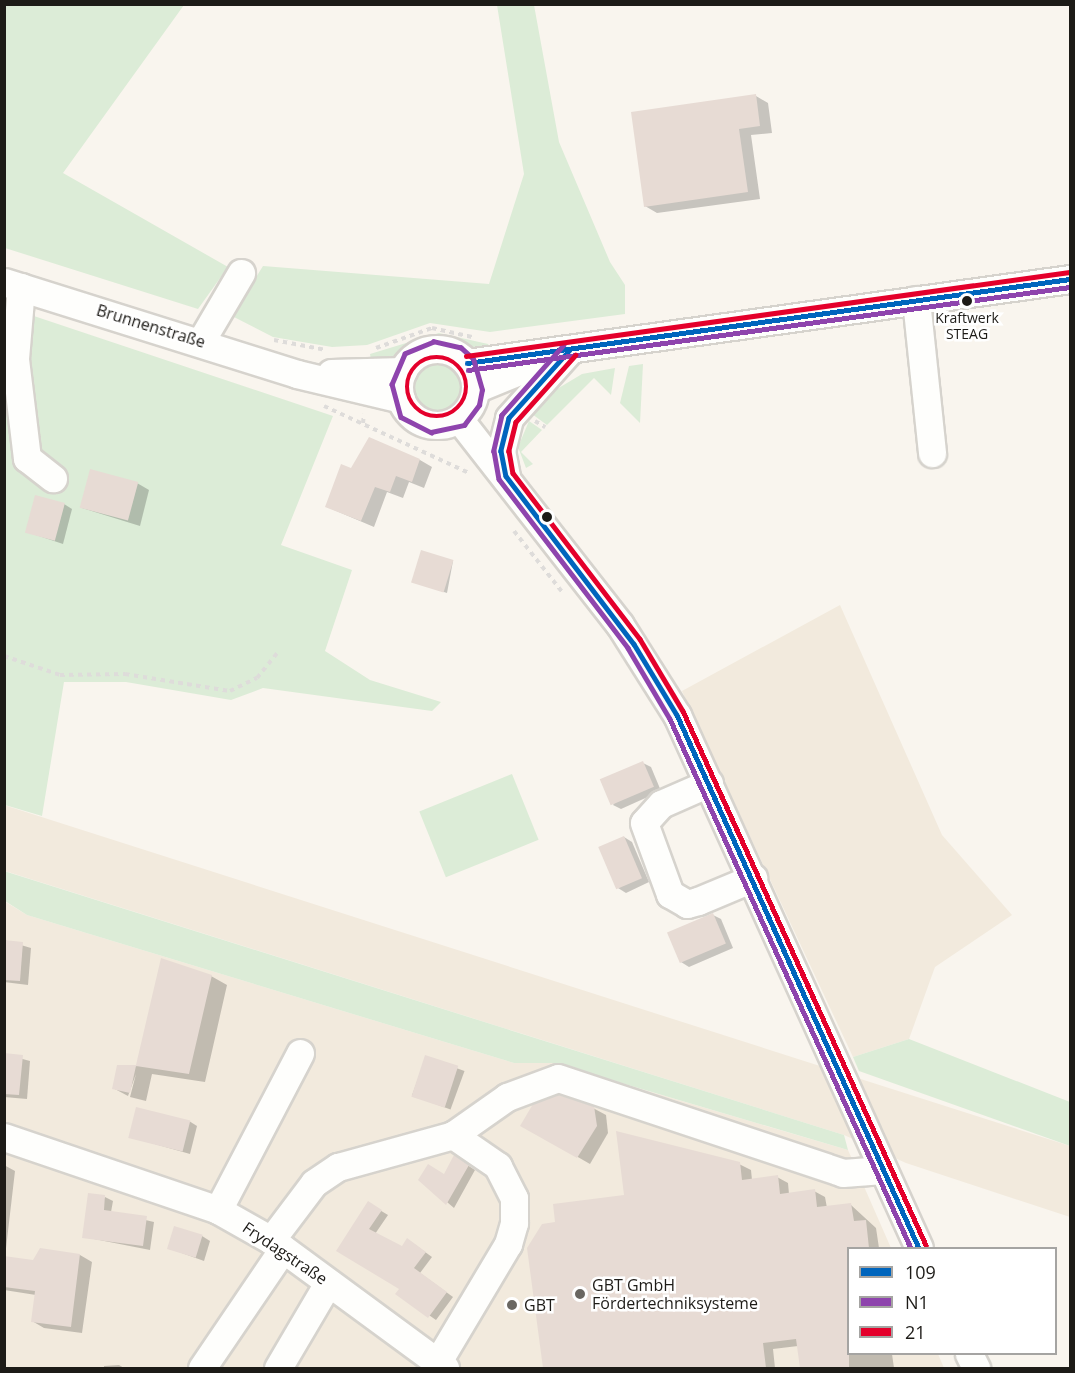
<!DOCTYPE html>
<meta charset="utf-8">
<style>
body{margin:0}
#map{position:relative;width:1075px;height:1373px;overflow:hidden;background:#f9f5ee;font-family:"Open Sans",sans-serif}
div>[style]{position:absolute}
.built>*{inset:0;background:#f2eadd}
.green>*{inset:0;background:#dcecd7;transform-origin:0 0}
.round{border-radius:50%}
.shadow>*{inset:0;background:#0003;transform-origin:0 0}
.building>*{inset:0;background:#e7dbd4;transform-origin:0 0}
.path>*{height:4px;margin-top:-2px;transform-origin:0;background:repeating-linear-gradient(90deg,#dedcda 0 4.5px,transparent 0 9px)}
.roads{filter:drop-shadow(2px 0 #d6d3cd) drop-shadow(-2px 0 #d6d3cd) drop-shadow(0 2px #d6d3cd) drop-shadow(0 -2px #d6d3cd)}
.minor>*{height:27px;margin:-13.5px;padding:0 13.5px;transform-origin:13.5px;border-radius:13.5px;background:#fefefc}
.minor>.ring{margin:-13.5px;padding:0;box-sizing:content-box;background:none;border:27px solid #fefefc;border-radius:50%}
.bus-1>*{height:4.5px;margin:-2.25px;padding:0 2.25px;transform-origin:2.25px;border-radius:2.25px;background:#0065bd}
.bus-2>*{height:4.5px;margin:-2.25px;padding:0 2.25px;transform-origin:2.25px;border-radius:2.25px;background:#8e44ad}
.bus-3>*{height:4.5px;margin:-2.25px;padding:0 2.25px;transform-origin:2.25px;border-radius:2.25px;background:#e4002b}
.bus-3>.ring{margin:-2.25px;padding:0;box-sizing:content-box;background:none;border:4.5px solid #e4002b;border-radius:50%}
.dots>*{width:16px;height:16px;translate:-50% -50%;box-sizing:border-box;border:3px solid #fff;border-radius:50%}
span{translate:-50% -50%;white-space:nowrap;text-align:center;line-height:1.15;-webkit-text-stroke:5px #fff;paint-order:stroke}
.bus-label{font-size:14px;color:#1d1b17}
.street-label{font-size:16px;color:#1d1b17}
.poi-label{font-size:16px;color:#1d1b17}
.left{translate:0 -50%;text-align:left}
.frame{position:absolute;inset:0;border:6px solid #1d1b17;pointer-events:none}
.legend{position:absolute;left:847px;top:1247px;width:210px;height:108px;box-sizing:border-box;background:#fff;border:2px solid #a5a4a2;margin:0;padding:8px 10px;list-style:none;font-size:18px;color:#1d1b17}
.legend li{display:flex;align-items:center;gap:12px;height:30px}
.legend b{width:30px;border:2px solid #a5a4a2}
</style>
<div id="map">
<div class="built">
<i style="clip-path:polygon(840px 605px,942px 835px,1012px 915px,935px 967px,909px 1039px,853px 1057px,682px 691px)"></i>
<i style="clip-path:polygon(4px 805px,1070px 1146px,1070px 1217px,906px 1163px,844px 1135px,5px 871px)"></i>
<i style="clip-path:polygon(4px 901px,27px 915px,514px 1063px,553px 1063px,848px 1150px,891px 1248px,848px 1248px,848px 1354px,938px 1354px,944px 1368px,5px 1368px)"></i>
</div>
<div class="green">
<i style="clip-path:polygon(5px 4px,184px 5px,63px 173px,228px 267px,198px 309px,5px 248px)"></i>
<i style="clip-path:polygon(497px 5px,534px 5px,559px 142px,610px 262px,625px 285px,625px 314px,490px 332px,430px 323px,367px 345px,332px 347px,273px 337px,232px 316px,263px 266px,489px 284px,524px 174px)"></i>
<i style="clip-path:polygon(4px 306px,333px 416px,281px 545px,352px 570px,325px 651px,370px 680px,441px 702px,432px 711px,263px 688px,231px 700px,126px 682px,64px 682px,42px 816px,5px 805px)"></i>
<i style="clip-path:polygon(439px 333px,488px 344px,493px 352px,473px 352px,433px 338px,372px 366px,370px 354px)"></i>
<i class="round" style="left:409px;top:361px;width:54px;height:54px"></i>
<i style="clip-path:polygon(643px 364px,640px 423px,620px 403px,629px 366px)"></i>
<i style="clip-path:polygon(615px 368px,611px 395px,594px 378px,547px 425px,532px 414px,552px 392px,582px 374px)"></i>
<i style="clip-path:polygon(529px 421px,542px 430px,521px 452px,533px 464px,526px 468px,518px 447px)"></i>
<i style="left:512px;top:774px;width:71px;height:100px;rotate:68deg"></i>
<i style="clip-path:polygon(4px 871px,844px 1135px,848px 1150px,554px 1063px,514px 1063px,27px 915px,5px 901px)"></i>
<i style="clip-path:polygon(909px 1039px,1070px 1102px,1070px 1146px,859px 1071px,853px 1057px)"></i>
</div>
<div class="shadow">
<i style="clip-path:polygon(756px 96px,768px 103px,772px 133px,751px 135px,760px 199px,657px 213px,645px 206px)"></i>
<i style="clip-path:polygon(420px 460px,432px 467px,424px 488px,409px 482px,403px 498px,387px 492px,374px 527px,327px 507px,352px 470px)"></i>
<i style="clip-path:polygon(137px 483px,149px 490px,140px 526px,82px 508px)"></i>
<i style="clip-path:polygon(64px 504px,72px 509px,63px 544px,27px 532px)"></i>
<i style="clip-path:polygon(453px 561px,447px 593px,416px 583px)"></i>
<i style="clip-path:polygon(643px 763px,651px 767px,661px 791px,621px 809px,613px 805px)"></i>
<i style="clip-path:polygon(624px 837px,632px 842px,649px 882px,626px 893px,618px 888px)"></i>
<i style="clip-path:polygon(713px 915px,721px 919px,733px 948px,689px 967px,681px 962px)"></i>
<i style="clip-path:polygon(4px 940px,31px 948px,28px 985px,4px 982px)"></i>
<i style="clip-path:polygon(211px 976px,227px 985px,205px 1082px,152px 1074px,146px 1101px,130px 1097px,136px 1074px,128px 1096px,113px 1088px,118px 1067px,138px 1066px)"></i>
<i style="clip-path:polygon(4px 1054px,30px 1061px,27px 1099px,4px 1097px)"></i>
<i style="left:426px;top:1057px;width:41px;height:41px;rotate:20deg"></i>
<i style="clip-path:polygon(593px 1108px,606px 1115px,608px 1133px,590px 1164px,522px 1125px)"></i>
<i style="clip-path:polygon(189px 1121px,197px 1126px,190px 1154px,130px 1137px)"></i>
<i style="clip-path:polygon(461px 1161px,475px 1170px,454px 1208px,420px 1179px,444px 1176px)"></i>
<i style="clip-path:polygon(739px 1164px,751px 1170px,752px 1180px,777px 1177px,788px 1183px,789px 1194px,814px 1191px,825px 1197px,827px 1208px,851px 1205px,876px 1228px,879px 1248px,848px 1248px,848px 1354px,892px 1354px,894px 1368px,801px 1368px,798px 1346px,773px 1349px,775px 1368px,544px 1368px,529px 1249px,557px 1223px)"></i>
<i style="clip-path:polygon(4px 1165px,15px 1171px,5px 1257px,34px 1261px,80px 1255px,92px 1262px,82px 1333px,44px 1328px,32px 1321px,36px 1295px,4px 1290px)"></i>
<i style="clip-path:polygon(105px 1197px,113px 1201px,111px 1212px,154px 1222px,150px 1250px,84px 1237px)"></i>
<i style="clip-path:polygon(368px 1203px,388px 1215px,375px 1234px,403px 1248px,414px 1244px,432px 1257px,420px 1273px,453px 1297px,436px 1320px,397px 1293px,401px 1288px,338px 1251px)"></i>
<i style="clip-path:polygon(202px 1236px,210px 1241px,204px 1261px,168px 1248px)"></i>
<i style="clip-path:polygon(119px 1365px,124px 1368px,104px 1368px,104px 1366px)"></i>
</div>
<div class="building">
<i style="clip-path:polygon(756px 94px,760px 126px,739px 129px,748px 192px,644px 207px,631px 112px)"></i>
<i style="clip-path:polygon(369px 437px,420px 459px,412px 482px,396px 476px,390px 492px,375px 487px,361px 521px,325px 507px,341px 464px,351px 468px)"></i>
<i style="left:90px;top:469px;width:50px;height:40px;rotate:15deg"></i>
<i style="left:35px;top:495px;width:31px;height:39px;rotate:15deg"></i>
<i style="left:421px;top:550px;width:34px;height:34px;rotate:17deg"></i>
<i style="left:643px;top:761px;width:28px;height:47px;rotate:67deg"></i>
<i style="left:624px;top:836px;width:46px;height:28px;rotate:67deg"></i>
<i style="left:713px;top:913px;width:33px;height:50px;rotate:67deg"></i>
<i style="clip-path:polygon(4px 940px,23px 942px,20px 981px,4px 980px)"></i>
<i style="clip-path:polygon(161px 958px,212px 975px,189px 1074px,136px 1066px,130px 1093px,112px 1089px,117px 1065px,136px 1065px)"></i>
<i style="clip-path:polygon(4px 1053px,23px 1055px,19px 1095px,4px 1094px)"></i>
<i style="left:425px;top:1055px;width:35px;height:44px;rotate:18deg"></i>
<i style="clip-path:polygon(558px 1095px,594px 1106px,597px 1126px,577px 1158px,520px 1126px,533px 1104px)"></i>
<i style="left:136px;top:1107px;width:56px;height:32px;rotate:14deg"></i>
<i style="clip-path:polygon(616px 1131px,740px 1162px,742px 1180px,778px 1175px,780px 1194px,815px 1189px,817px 1207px,851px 1203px,854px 1221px,866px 1220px,869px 1248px,849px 1248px,849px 1368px,800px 1368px,796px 1339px,763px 1343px,766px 1368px,543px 1368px,527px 1248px,542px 1224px,555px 1222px,553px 1204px,624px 1195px)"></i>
<i style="clip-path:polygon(454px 1155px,469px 1165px,446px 1205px,418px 1180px,428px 1164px,444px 1174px)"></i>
<i style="clip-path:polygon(88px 1193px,105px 1195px,104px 1210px,147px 1216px,143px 1246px,82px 1238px)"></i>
<i style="clip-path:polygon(368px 1201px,382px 1210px,369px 1229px,402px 1246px,407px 1238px,426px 1252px,414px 1268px,447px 1292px,428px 1318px,395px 1294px,399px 1289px,336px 1251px)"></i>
<i style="left:174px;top:1226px;width:30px;height:24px;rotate:17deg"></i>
<i style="clip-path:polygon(40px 1248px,80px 1254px,71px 1327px,31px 1322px,35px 1291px,4px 1287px,4px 1256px,33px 1260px)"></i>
</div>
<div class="path">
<i style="left:274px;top:340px;width:53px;rotate:10.9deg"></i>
<i style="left:376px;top:348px;width:59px;rotate:-19.7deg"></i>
<i style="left:432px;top:328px;width:41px;rotate:12.7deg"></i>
<i style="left:324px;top:406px;width:160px;rotate:24.8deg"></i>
<i style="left:535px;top:421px;width:12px;rotate:31deg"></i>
<i style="left:363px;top:423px;width:9px;rotate:-84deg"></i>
<i style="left:514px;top:531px;width:79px;rotate:51.7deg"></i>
<i style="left:4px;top:656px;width:59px;rotate:18.7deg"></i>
<i style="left:60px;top:675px;width:65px;rotate:-0.9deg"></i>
<i style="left:125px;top:674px;width:106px;rotate:9.2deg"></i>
<i style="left:230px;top:691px;width:30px;rotate:-26deg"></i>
<i style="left:257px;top:678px;width:35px;rotate:-51deg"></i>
</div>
<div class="roads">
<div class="minor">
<i style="left:4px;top:282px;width:307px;rotate:17.4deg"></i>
<i style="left:297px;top:374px;width:107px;rotate:13.5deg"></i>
<i style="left:21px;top:287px;width:72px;rotate:94.8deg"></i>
<i style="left:15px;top:359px;width:100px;rotate:83.1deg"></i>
<i style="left:27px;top:458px;width:33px;rotate:38deg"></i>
<i style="left:916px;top:300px;width:154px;rotate:84deg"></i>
<i style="left:201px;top:341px;width:79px;rotate:-59.5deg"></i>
<i class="ring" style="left:399px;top:349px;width:49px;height:49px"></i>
<i style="left:467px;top:363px;width:609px;rotate:-7.93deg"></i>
<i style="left:331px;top:373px;width:72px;rotate:-1.6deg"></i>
<i style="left:475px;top:389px;width:66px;rotate:-22.3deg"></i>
<i style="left:459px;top:419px;width:261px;rotate:52deg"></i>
<i style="left:620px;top:625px;width:107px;rotate:57.7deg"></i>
<i style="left:677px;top:715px;width:585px;rotate:65.58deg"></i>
<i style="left:506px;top:476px;width:25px;rotate:-101deg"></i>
<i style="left:501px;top:451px;width:34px;rotate:-76deg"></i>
<i style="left:509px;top:418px;width:91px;rotate:-48.1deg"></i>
<i style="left:709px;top:783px;width:52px;rotate:156.4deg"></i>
<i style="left:661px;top:804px;width:25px;rotate:132deg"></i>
<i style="left:644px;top:823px;width:76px;rotate:69.9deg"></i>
<i style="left:670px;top:894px;width:20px;rotate:30deg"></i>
<i style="left:687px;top:904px;width:11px;rotate:-15deg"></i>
<i style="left:698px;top:901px;width:60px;rotate:-22.7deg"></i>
<i style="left:4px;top:1137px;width:226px;rotate:18.8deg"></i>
<i style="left:218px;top:1210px;width:61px;rotate:29.5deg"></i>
<i style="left:271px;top:1240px;width:216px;rotate:36.3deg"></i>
<i style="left:218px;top:1210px;width:177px;rotate:-62.4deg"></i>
<i style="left:271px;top:1240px;width:71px;rotate:-53deg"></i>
<i style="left:314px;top:1183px;width:29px;rotate:-34deg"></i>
<i style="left:338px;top:1167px;width:119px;rotate:-15.5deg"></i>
<i style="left:453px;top:1135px;width:66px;rotate:-35.1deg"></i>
<i style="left:507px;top:1097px;width:54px;rotate:-20.4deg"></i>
<i style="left:558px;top:1078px;width:300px;rotate:18.4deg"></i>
<i style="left:843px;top:1173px;width:40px;rotate:-4.3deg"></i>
<i style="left:969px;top:1354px;width:16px;rotate:63deg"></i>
<i style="left:437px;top:1363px;width:139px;rotate:-59.2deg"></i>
<i style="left:508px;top:1244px;width:22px;rotate:-74deg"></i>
<i style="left:514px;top:1223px;width:25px;rotate:-90deg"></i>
<i style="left:514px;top:1198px;width:36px;rotate:-117deg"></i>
<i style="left:498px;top:1166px;width:55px;rotate:-145.4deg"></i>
<i style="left:202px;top:1368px;width:144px;rotate:-55.8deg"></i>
<i style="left:278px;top:1368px;width:99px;rotate:-59.5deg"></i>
</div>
</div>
<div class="bus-1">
<i style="left:570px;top:350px;width:91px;rotate:131.9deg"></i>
<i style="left:509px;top:418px;width:34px;rotate:104deg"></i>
<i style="left:501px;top:451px;width:25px;rotate:79deg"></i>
<i style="left:506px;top:476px;width:211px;rotate:52.7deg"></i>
<i style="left:634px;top:644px;width:83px;rotate:58.8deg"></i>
<i style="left:677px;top:715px;width:585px;rotate:65.58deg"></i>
<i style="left:467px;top:363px;width:609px;rotate:-7.93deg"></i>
</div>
<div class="bus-2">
<i style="left:564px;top:345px;width:94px;rotate:131.5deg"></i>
<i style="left:502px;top:415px;width:37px;rotate:103deg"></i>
<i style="left:494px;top:451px;width:28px;rotate:80deg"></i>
<i style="left:499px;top:479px;width:213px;rotate:52.6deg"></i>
<i style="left:628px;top:648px;width:82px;rotate:59.4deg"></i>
<i style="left:670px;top:719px;width:581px;rotate:65.51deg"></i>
<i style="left:472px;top:358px;width:15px;rotate:-138deg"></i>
<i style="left:461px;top:348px;width:28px;rotate:-167deg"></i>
<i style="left:434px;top:342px;width:31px;rotate:158deg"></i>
<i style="left:405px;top:354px;width:33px;rotate:113deg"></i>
<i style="left:392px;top:384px;width:34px;rotate:75deg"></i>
<i style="left:401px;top:417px;width:34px;rotate:27deg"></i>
<i style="left:431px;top:432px;width:34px;rotate:-12deg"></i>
<i style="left:464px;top:425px;width:25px;rotate:-53deg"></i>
<i style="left:479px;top:405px;width:15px;rotate:-79deg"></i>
<i style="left:482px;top:390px;width:32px;rotate:-106deg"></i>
<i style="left:468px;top:370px;width:608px;rotate:-7.85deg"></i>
</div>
<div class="bus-3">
<i style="left:576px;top:355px;width:90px;rotate:131.8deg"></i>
<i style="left:516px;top:422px;width:30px;rotate:104deg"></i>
<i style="left:509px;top:451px;width:22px;rotate:80deg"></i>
<i style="left:513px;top:473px;width:209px;rotate:52.6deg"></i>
<i style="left:640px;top:639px;width:84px;rotate:59.2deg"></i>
<i style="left:683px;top:711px;width:587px;rotate:65.53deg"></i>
<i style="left:466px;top:356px;width:609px;rotate:-7.93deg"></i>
<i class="ring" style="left:407px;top:357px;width:55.5px;height:55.5px"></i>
</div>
<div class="dots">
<i style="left:967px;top:301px;background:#1d1b17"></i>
<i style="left:547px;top:517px;background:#1d1b17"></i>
<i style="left:580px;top:1294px;background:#6a6762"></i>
<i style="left:512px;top:1305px;background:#6a6762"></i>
</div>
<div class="bus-label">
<span style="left:967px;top:326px">Kraftwerk<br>STEAG</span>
</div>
<div class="street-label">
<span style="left:151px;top:326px;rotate:17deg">Brunnenstraße</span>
<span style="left:285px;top:1253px;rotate:34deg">Frydagstraße</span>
</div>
<div class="poi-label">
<span class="left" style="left:592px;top:1294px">GBT GmbH<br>Fördertechniksysteme</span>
<span class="left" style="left:524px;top:1305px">GBT</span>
</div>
<div class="frame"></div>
<ul class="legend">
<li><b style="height:8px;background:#0065bd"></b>109</li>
<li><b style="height:8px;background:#8e44ad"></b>N1</li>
<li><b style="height:8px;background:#e4002b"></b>21</li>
</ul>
</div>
